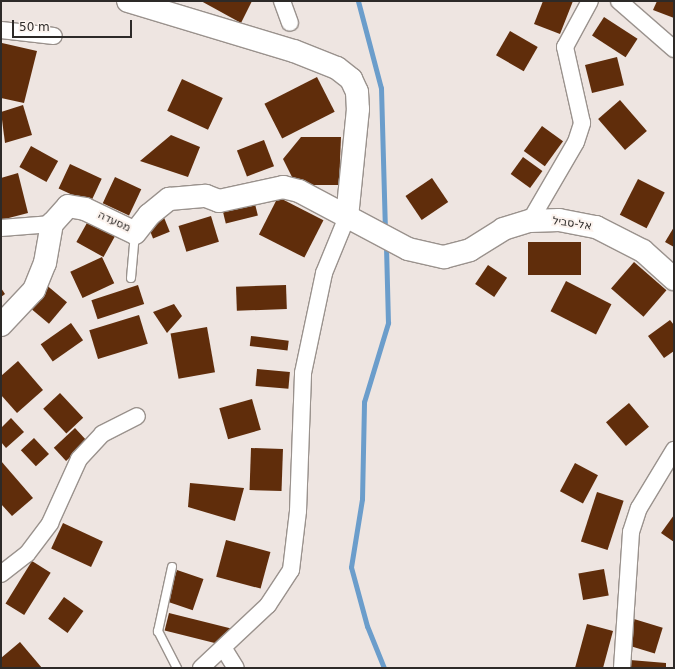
<!DOCTYPE html>
<meta charset="utf-8">
<style>
body{margin:0}
#map{position:relative;width:675px;height:669px;overflow:hidden;background:#eee5e1;font-family:"DejaVu Sans",Heebo,sans-serif}
div>[style]{position:absolute}
.stream>*{height:5px;margin:-2.5px;padding:0 2.5px;transform-origin:2.5px;border-radius:2.5px;background:#6b9dcb}
.building>*{inset:0;background:#602d0b;transform-origin:0 0}
.roads{filter:drop-shadow(1px 0 #9a928d) drop-shadow(-1px 0 #9a928d) drop-shadow(0 1px #9a928d) drop-shadow(0 -1px #9a928d)}
.lane>*{height:8px;margin:-4px;padding:0 4px;transform-origin:4px;border-radius:4px;background:#fff}
.street>*{height:16px;margin:-8px;padding:0 8px;transform-origin:8px;border-radius:8px;background:#fff}
.secondary>*{height:22px;margin:-11px;padding:0 11px;transform-origin:11px;border-radius:11px;background:#fff}
span{translate:-50% -50%;white-space:nowrap;text-align:center;line-height:1.15;-webkit-text-stroke:4px #fcf3ee;paint-order:stroke}
.street-label{font-size:11px;color:#2d2a28}
.frame{position:absolute;inset:0;border:2px solid #2d2a28;pointer-events:none}
.scale{position:absolute;left:12px;top:20px;width:120px;height:18px;box-sizing:border-box;border:2px solid #2d2a28;border-top:0;padding-left:5px;font-size:12px;line-height:14px;white-space:nowrap;color:#2d2a28;-webkit-text-stroke:3px #fcf3ee;paint-order:stroke}
</style>
<div id="map">
<div class="stream">
<i style="left:358px;top:1px;width:90px;rotate:75.2deg"></i>
<i style="left:381px;top:88px;width:143px;rotate:88.4deg"></i>
<i style="left:384px;top:668px;width:45px;rotate:-112deg"></i>
<i style="left:367px;top:626px;width:61px;rotate:-105.2deg"></i>
<i style="left:351px;top:567px;width:69px;rotate:-80.8deg"></i>
<i style="left:362px;top:499px;width:97px;rotate:-88.8deg"></i>
<i style="left:364px;top:402px;width:83px;rotate:-73.1deg"></i>
<i style="left:388px;top:323px;width:78px;rotate:-91.5deg"></i>
</div>
<div class="building">
<i style="clip-path:polygon(201px 1px,252px 1px,241px 23px)"></i>
<i style="clip-path:polygon(543px 1px,573px 1px,560px 34px,534px 24px)"></i>
<i style="clip-path:polygon(657px 1px,674px 1px,674px 18px,653px 10px)"></i>
<i style="left:604px;top:17px;width:40px;height:22px;rotate:33deg"></i>
<i style="left:510px;top:31px;width:32px;height:28px;rotate:30deg"></i>
<i style="clip-path:polygon(2px 43px,37px 51px,24px 103px,1px 98px)"></i>
<i style="left:617px;top:57px;width:29px;height:33px;rotate:76deg"></i>
<i style="left:317px;top:77px;width:39px;height:59px;rotate:63deg"></i>
<i style="left:182px;top:79px;width:45px;height:35px;rotate:25deg"></i>
<i style="left:620px;top:100px;width:41px;height:29px;rotate:49deg"></i>
<i style="clip-path:polygon(23px 105px,32px 135px,5px 143px,1px 112px)"></i>
<i style="left:542px;top:126px;width:26px;height:31px;rotate:36deg"></i>
<i style="clip-path:polygon(171px 135px,200px 147px,188px 177px,140px 161px)"></i>
<i style="clip-path:polygon(301px 137px,341px 137px,339px 185px,296px 185px,283px 159px)"></i>
<i style="left:264px;top:140px;width:28px;height:29px;rotate:69deg"></i>
<i style="left:31px;top:146px;width:31px;height:24px;rotate:29deg"></i>
<i style="left:523px;top:157px;width:24px;height:21px;rotate:36deg"></i>
<i style="left:70px;top:164px;width:35px;height:27px;rotate:25deg"></i>
<i style="clip-path:polygon(18px 173px,28px 213px,1px 220px,1px 178px)"></i>
<i style="left:115px;top:177px;width:29px;height:29px;rotate:25deg"></i>
<i style="left:432px;top:178px;width:29px;height:32px;rotate:56deg"></i>
<i style="left:638px;top:179px;width:30px;height:40px;rotate:27deg"></i>
<i style="left:278px;top:197px;width:51px;height:42px;rotate:27deg"></i>
<i style="left:254px;top:200px;width:16px;height:33px;rotate:76deg"></i>
<i style="left:163px;top:215px;width:18px;height:18px;rotate:68deg"></i>
<i style="left:211px;top:216px;width:27px;height:34px;rotate:73deg"></i>
<i style="left:88px;top:221px;width:31px;height:24px;rotate:29deg"></i>
<i style="clip-path:polygon(674px 227px,674px 247px,665px 242px)"></i>
<i style="left:581px;top:242px;width:33px;height:53px;rotate:90deg"></i>
<i style="left:102px;top:257px;width:29px;height:35px;rotate:65deg"></i>
<i style="left:634px;top:262px;width:43px;height:35px;rotate:41deg"></i>
<i style="left:488px;top:265px;width:23px;height:23px;rotate:34deg"></i>
<i style="left:566px;top:281px;width:51px;height:34px;rotate:27deg"></i>
<i style="left:44px;top:283px;width:30px;height:28px;rotate:40deg"></i>
<i style="left:138px;top:285px;width:20px;height:49px;rotate:72deg"></i>
<i style="left:286px;top:285px;width:24px;height:50px;rotate:88deg"></i>
<i style="clip-path:polygon(1px 288px,5px 294px,1px 297px)"></i>
<i style="clip-path:polygon(174px 304px,182px 316px,167px 333px,153px 312px)"></i>
<i style="left:139px;top:315px;width:30px;height:52px;rotate:73deg"></i>
<i style="clip-path:polygon(670px 320px,674px 325px,674px 351px,664px 358px,648px 336px)"></i>
<i style="left:71px;top:323px;width:21px;height:37px;rotate:55deg"></i>
<i style="left:207px;top:327px;width:46px;height:37px;rotate:80deg"></i>
<i style="left:251px;top:336px;width:38px;height:10px;rotate:7deg"></i>
<i style="clip-path:polygon(18px 361px,43px 390px,17px 413px,1px 395px,1px 376px)"></i>
<i style="left:257px;top:369px;width:33px;height:17px;rotate:5deg"></i>
<i style="left:60px;top:393px;width:34px;height:23px;rotate:47deg"></i>
<i style="left:252px;top:399px;width:32px;height:34px;rotate:74deg"></i>
<i style="left:629px;top:403px;width:31px;height:30px;rotate:50deg"></i>
<i style="clip-path:polygon(11px 418px,24px 432px,6px 448px,1px 442px,1px 428px)"></i>
<i style="left:75px;top:428px;width:18px;height:29px;rotate:47deg"></i>
<i style="left:34px;top:438px;width:22px;height:18px;rotate:47deg"></i>
<i style="left:251px;top:448px;width:32px;height:42px;rotate:2deg"></i>
<i style="clip-path:polygon(1px 461px,33px 498px,12px 516px,1px 504px)"></i>
<i style="left:575px;top:463px;width:26px;height:32px;rotate:28deg"></i>
<i style="clip-path:polygon(190px 483px,244px 488px,235px 521px,188px 507px)"></i>
<i style="left:597px;top:492px;width:28px;height:52px;rotate:18deg"></i>
<i style="clip-path:polygon(674px 515px,674px 542px,661px 533px)"></i>
<i style="left:63px;top:523px;width:44px;height:28px;rotate:25deg"></i>
<i style="left:226px;top:540px;width:46px;height:38px;rotate:15deg"></i>
<i style="left:32px;top:561px;width:22px;height:50px;rotate:32deg"></i>
<i style="left:604px;top:569px;width:27px;height:26px;rotate:80deg"></i>
<i style="left:177px;top:570px;width:28px;height:33px;rotate:19deg"></i>
<i style="left:64px;top:597px;width:24px;height:27px;rotate:36deg"></i>
<i style="left:169px;top:613px;width:64px;height:18px;rotate:14deg"></i>
<i style="left:634px;top:619px;width:30px;height:27px;rotate:17deg"></i>
<i style="clip-path:polygon(587px 624px,613px 631px,603px 668px,575px 668px)"></i>
<i style="clip-path:polygon(20px 642px,42px 668px,1px 668px,1px 658px)"></i>
<i style="clip-path:polygon(630px 660px,666px 663px,666px 668px,629px 668px)"></i>
</div>
<div class="roads">
<div class="lane">
<i style="left:131px;top:278px;width:45px;rotate:-84.9deg"></i>
<i style="left:172px;top:567px;width:66px;rotate:102.3deg"></i>
<i style="left:158px;top:631px;width:42px;rotate:62.8deg"></i>
</div>
<div class="street">
<i style="left:282px;top:1px;width:23px;rotate:70deg"></i>
<i style="left:619px;top:1px;width:73px;rotate:41.1deg"></i>
<i style="left:1px;top:30px;width:53px;rotate:6.5deg"></i>
<i style="left:530px;top:221px;width:91px;rotate:-59.8deg"></i>
<i style="left:576px;top:142px;width:20px;rotate:-72deg"></i>
<i style="left:582px;top:123px;width:78px;rotate:-102.6deg"></i>
<i style="left:565px;top:47px;width:52px;rotate:-61.5deg"></i>
<i style="left:1px;top:228px;width:51px;rotate:-4.5deg"></i>
<i style="left:1px;top:574px;width:33px;rotate:-38deg"></i>
<i style="left:27px;top:554px;width:39px;rotate:-53deg"></i>
<i style="left:50px;top:523px;width:70px;rotate:-65.6deg"></i>
<i style="left:79px;top:459px;width:34px;rotate:-47deg"></i>
<i style="left:102px;top:434px;width:39px;rotate:-27deg"></i>
<i style="left:224px;top:649px;width:22px;rotate:58deg"></i>
<i style="left:201px;top:668px;width:92px;rotate:-43.2deg"></i>
<i style="left:268px;top:605px;width:42px;rotate:-56.7deg"></i>
<i style="left:291px;top:570px;width:59px;rotate:-83.2deg"></i>
<i style="left:298px;top:511px;width:138px;rotate:-87.9deg"></i>
<i style="left:303px;top:373px;width:102px;rotate:-78.1deg"></i>
<i style="left:324px;top:273px;width:61px;rotate:-67.7deg"></i>
<i style="left:622px;top:668px;width:136px;rotate:-86.2deg"></i>
<i style="left:631px;top:532px;width:25px;rotate:-72deg"></i>
<i style="left:639px;top:508px;width:68px;rotate:-58.9deg"></i>
</div>
<div class="secondary">
<i style="left:128px;top:1px;width:173px;rotate:16.8deg"></i>
<i style="left:294px;top:51px;width:46px;rotate:21.6deg"></i>
<i style="left:337px;top:68px;width:18px;rotate:38deg"></i>
<i style="left:351px;top:79px;width:14px;rotate:65deg"></i>
<i style="left:357px;top:92px;width:17px;rotate:87deg"></i>
<i style="left:358px;top:109px;width:109px;rotate:95.8deg"></i>
<i style="left:1px;top:325px;width:48px;rotate:-46.7deg"></i>
<i style="left:34px;top:290px;width:29px;rotate:-68deg"></i>
<i style="left:45px;top:263px;width:40px;rotate:-80deg"></i>
<i style="left:52px;top:224px;width:24px;rotate:-48deg"></i>
<i style="left:68px;top:206px;width:17px;rotate:10deg"></i>
<i style="left:85px;top:209px;width:55px;rotate:25.6deg"></i>
<i style="left:135px;top:233px;width:23px;rotate:-52deg"></i>
<i style="left:149px;top:215px;width:26px;rotate:-39deg"></i>
<i style="left:169px;top:199px;width:37px;rotate:-5deg"></i>
<i style="left:206px;top:196px;width:14px;rotate:21deg"></i>
<i style="left:219px;top:201px;width:66px;rotate:-12.3deg"></i>
<i style="left:283px;top:187px;width:16px;rotate:14deg"></i>
<i style="left:299px;top:191px;width:123px;rotate:28deg"></i>
<i style="left:408px;top:249px;width:37px;rotate:13deg"></i>
<i style="left:444px;top:257px;width:27px;rotate:-15deg"></i>
<i style="left:470px;top:250px;width:39px;rotate:-32deg"></i>
<i style="left:503px;top:229px;width:28px;rotate:-17deg"></i>
<i style="left:530px;top:221px;width:29px;rotate:-2deg"></i>
<i style="left:559px;top:220px;width:38px;rotate:11deg"></i>
<i style="left:596px;top:227px;width:53px;rotate:27.1deg"></i>
<i style="left:643px;top:251px;width:42px;rotate:42.1deg"></i>
</div>
</div>
<div class="street-label">
<span style="left:114px;top:222px;rotate:25deg">מסעדה</span>
<span style="left:572px;top:224px;rotate:8deg">אל-סביל</span>
</div>
<div class="frame"></div>
<div class="scale">50 m</div>
</div>
